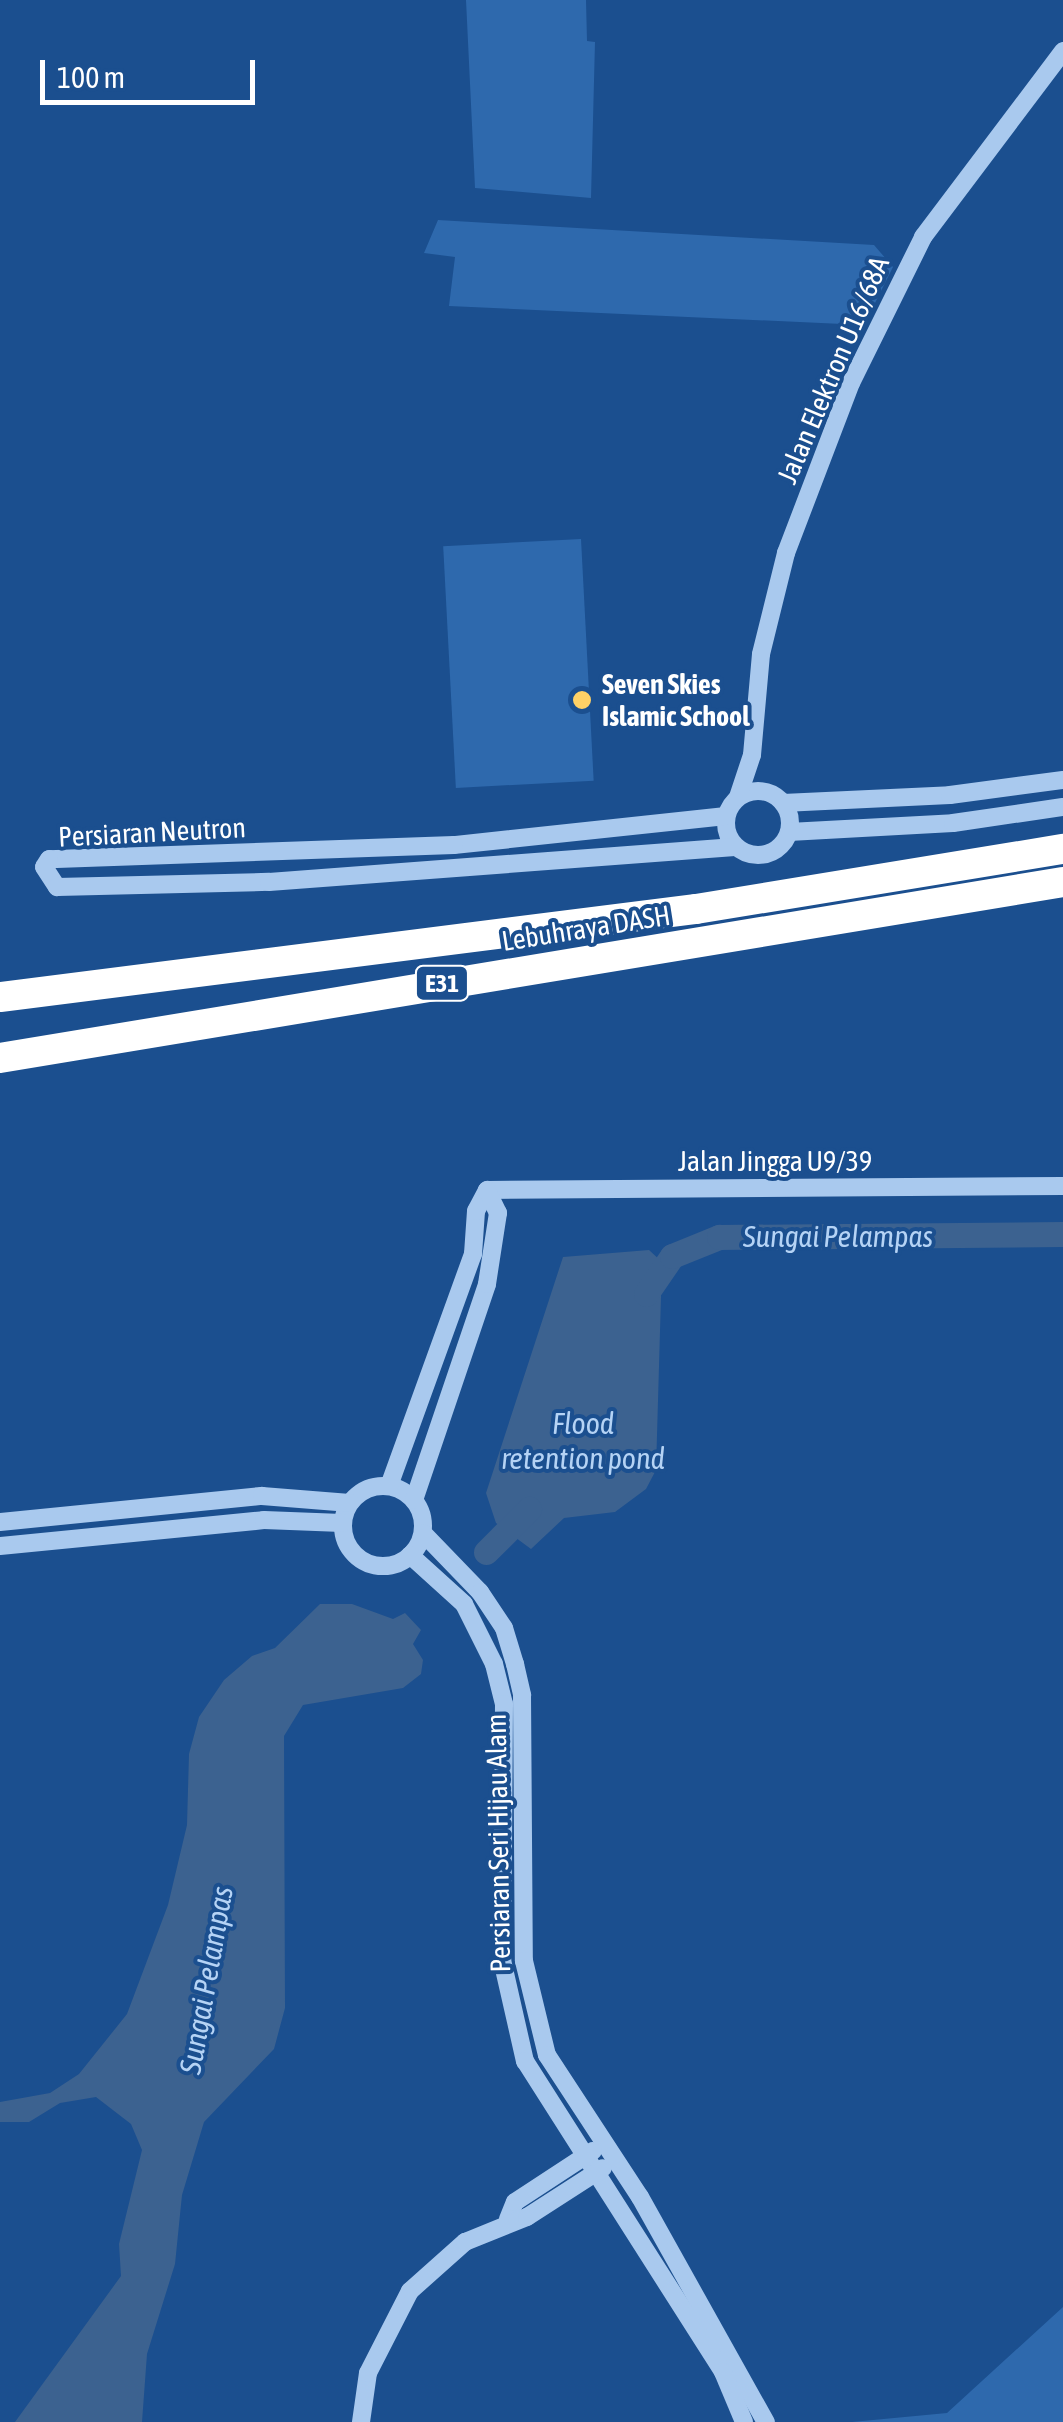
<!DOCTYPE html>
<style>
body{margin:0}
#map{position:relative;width:1063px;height:2422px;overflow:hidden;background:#1b4f8f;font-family:"Asap Condensed",sans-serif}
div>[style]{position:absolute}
.green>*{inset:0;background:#2e69ad;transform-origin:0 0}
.water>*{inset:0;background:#3c6290}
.river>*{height:25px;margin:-12.5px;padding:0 12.5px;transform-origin:12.5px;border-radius:12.5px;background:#3c6290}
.minor>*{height:18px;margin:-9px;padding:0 9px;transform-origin:9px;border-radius:9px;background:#a9c9ee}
.minor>.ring{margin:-9px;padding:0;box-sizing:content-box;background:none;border:18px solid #a9c9ee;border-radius:50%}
.highway>*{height:30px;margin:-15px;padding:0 15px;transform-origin:15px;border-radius:15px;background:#fff}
.dots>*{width:28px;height:28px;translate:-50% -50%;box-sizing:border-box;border:5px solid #1b4f8f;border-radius:50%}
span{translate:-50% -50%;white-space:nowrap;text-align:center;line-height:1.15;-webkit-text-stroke:8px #1b4f8f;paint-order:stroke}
.shield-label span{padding:2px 8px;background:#1b4f8f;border:2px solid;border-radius:8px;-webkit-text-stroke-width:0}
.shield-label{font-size:25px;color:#fff;font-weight:700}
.street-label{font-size:28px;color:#fff}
.poi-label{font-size:28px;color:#fff;font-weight:700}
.left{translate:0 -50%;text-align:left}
.water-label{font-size:30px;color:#b5d3f5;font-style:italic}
.scale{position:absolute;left:40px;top:60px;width:215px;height:45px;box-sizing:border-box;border:5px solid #fff;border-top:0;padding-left:12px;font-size:30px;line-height:35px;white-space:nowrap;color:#fff;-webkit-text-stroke:8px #1b4f8f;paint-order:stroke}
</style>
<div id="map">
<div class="green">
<i style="clip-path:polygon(466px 0,586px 0,587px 41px,595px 42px,591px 198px,475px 188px)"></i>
<i style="clip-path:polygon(438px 220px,874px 245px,893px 267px,864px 325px,449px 306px,455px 257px,424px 253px)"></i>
<i style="left:581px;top:539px;width:242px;height:138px;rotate:87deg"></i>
<i style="clip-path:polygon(1063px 2307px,1063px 2422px,852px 2422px,947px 2413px)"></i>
</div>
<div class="water">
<i style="clip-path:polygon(649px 1250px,662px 1262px,656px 1470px,646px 1489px,615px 1512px,564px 1518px,531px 1549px,496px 1523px,486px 1493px,563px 1257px)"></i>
<i style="clip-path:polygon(320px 1604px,352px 1604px,393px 1619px,405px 1613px,421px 1630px,413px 1644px,423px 1660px,421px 1674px,403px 1688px,303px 1705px,284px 1736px,285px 2008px,274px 2049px,204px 2122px,182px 2195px,175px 2264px,147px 2354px,142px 2422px,15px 2422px,121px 2276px,119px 2244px,142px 2150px,131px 2124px,96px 2097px,60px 2103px,29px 2122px,0 2122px,0 2102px,50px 2093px,79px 2074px,127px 2014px,168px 1905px,187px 1825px,189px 1754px,199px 1717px,224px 1680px,252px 1656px,275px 1648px)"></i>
</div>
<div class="river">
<i style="left:646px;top:1294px;width:46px;rotate:-55.6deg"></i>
<i style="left:672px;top:1256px;width:51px;rotate:-22deg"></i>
<i style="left:719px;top:1237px;width:344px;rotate:-0.5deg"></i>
<i style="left:486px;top:1552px;width:61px;rotate:-45deg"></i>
</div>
<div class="minor">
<i class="ring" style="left:726px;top:791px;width:46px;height:46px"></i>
<i style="left:738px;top:797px;width:44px;rotate:-71.6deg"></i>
<i style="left:752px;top:755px;width:101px;rotate:-84.9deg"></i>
<i style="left:761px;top:654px;width:104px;rotate:-76.1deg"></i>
<i style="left:786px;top:553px;width:182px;rotate:-69.1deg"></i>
<i style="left:851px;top:383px;width:163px;rotate:-63.7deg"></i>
<i style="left:923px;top:237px;width:233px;rotate:-53deg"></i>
<i style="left:783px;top:803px;width:167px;rotate:-2.7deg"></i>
<i style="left:950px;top:795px;width:114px;rotate:-7.6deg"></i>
<i style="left:726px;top:816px;width:274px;rotate:173.9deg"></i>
<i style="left:454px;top:845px;width:405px;rotate:178deg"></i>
<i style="left:49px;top:859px;width:9px;rotate:122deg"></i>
<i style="left:44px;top:867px;width:24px;rotate:57deg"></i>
<i style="left:57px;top:887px;width:212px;rotate:-1.4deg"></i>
<i style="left:269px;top:882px;width:467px;rotate:-4.3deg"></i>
<i style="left:789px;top:832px;width:164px;rotate:-3.1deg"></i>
<i style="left:953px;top:823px;width:111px;rotate:-8.3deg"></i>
<i style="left:487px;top:1190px;width:576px;rotate:-0.4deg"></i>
<i class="ring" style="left:343px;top:1486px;width:62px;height:62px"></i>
<i style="left:389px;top:1486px;width:247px;rotate:-70.1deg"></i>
<i style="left:473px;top:1254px;width:43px;rotate:-86deg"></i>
<i style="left:476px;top:1211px;width:24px;rotate:-62deg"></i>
<i style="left:414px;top:1500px;width:228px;rotate:-71.3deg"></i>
<i style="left:487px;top:1284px;width:72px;rotate:-81.2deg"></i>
<i style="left:498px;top:1213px;width:25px;rotate:-116deg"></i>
<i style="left:0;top:1522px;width:263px;rotate:-5.7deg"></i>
<i style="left:262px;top:1496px;width:88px;rotate:4.5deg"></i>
<i style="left:423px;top:1533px;width:82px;rotate:46deg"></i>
<i style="left:480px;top:1592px;width:43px;rotate:56.3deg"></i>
<i style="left:504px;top:1628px;width:38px;rotate:73deg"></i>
<i style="left:515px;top:1664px;width:32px;rotate:77deg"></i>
<i style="left:522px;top:1695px;width:266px;rotate:89.6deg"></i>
<i style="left:524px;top:1961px;width:97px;rotate:76.3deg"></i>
<i style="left:547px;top:2055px;width:170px;rotate:56.8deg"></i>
<i style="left:640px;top:2197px;width:258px;rotate:60.8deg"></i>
<i style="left:0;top:1546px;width:265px;rotate:-5.6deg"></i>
<i style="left:264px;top:1520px;width:78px;rotate:2.2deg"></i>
<i style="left:410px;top:1555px;width:73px;rotate:42.2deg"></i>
<i style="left:464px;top:1604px;width:67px;rotate:63.4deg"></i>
<i style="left:494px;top:1664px;width:41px;rotate:76deg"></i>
<i style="left:504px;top:1704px;width:256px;rotate:90.4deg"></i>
<i style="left:502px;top:1960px;width:104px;rotate:77.2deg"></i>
<i style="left:525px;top:2061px;width:369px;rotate:57.5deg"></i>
<i style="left:723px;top:2372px;width:54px;rotate:67.2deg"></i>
<i style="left:508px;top:2219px;width:18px;rotate:-68deg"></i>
<i style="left:515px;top:2202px;width:93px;rotate:-33.2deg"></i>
<i style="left:361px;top:2422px;width:49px;rotate:-81.9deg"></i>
<i style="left:368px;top:2373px;width:92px;rotate:-62.9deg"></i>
<i style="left:410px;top:2291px;width:74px;rotate:-41.7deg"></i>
<i style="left:465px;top:2242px;width:67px;rotate:-22deg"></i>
<i style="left:527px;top:2217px;width:90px;rotate:-32.8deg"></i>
</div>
<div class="highway">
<i style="left:0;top:997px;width:702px;rotate:-7.21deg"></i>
<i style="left:696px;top:909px;width:372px;rotate:-9.3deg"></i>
<i style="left:0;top:1058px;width:1077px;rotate:-9.4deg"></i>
</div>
<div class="dots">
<i style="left:582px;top:700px;background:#ffd166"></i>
</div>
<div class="shield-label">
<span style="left:442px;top:983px">E31</span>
</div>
<div class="street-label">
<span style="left:833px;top:370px;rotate:-67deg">Jalan Elektron U16/68A</span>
<span style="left:152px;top:832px;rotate:-3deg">Persiaran Neutron</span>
<span style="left:586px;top:928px;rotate:-9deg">Lebuhraya DASH</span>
<span style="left:775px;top:1161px">Jalan Jingga U9/39</span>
<span style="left:498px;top:1843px;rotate:-91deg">Persiaran Seri Hijau Alam</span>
</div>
<div class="poi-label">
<span class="left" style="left:602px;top:700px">Seven Skies<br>Islamic School</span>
</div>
<div class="water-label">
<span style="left:838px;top:1236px">Sungai Pelampas</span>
<span style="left:583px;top:1440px">Flood<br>retention pond</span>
<span style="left:206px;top:1980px;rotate:-80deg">Sungai Pelampas</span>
</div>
<div class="scale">100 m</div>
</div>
